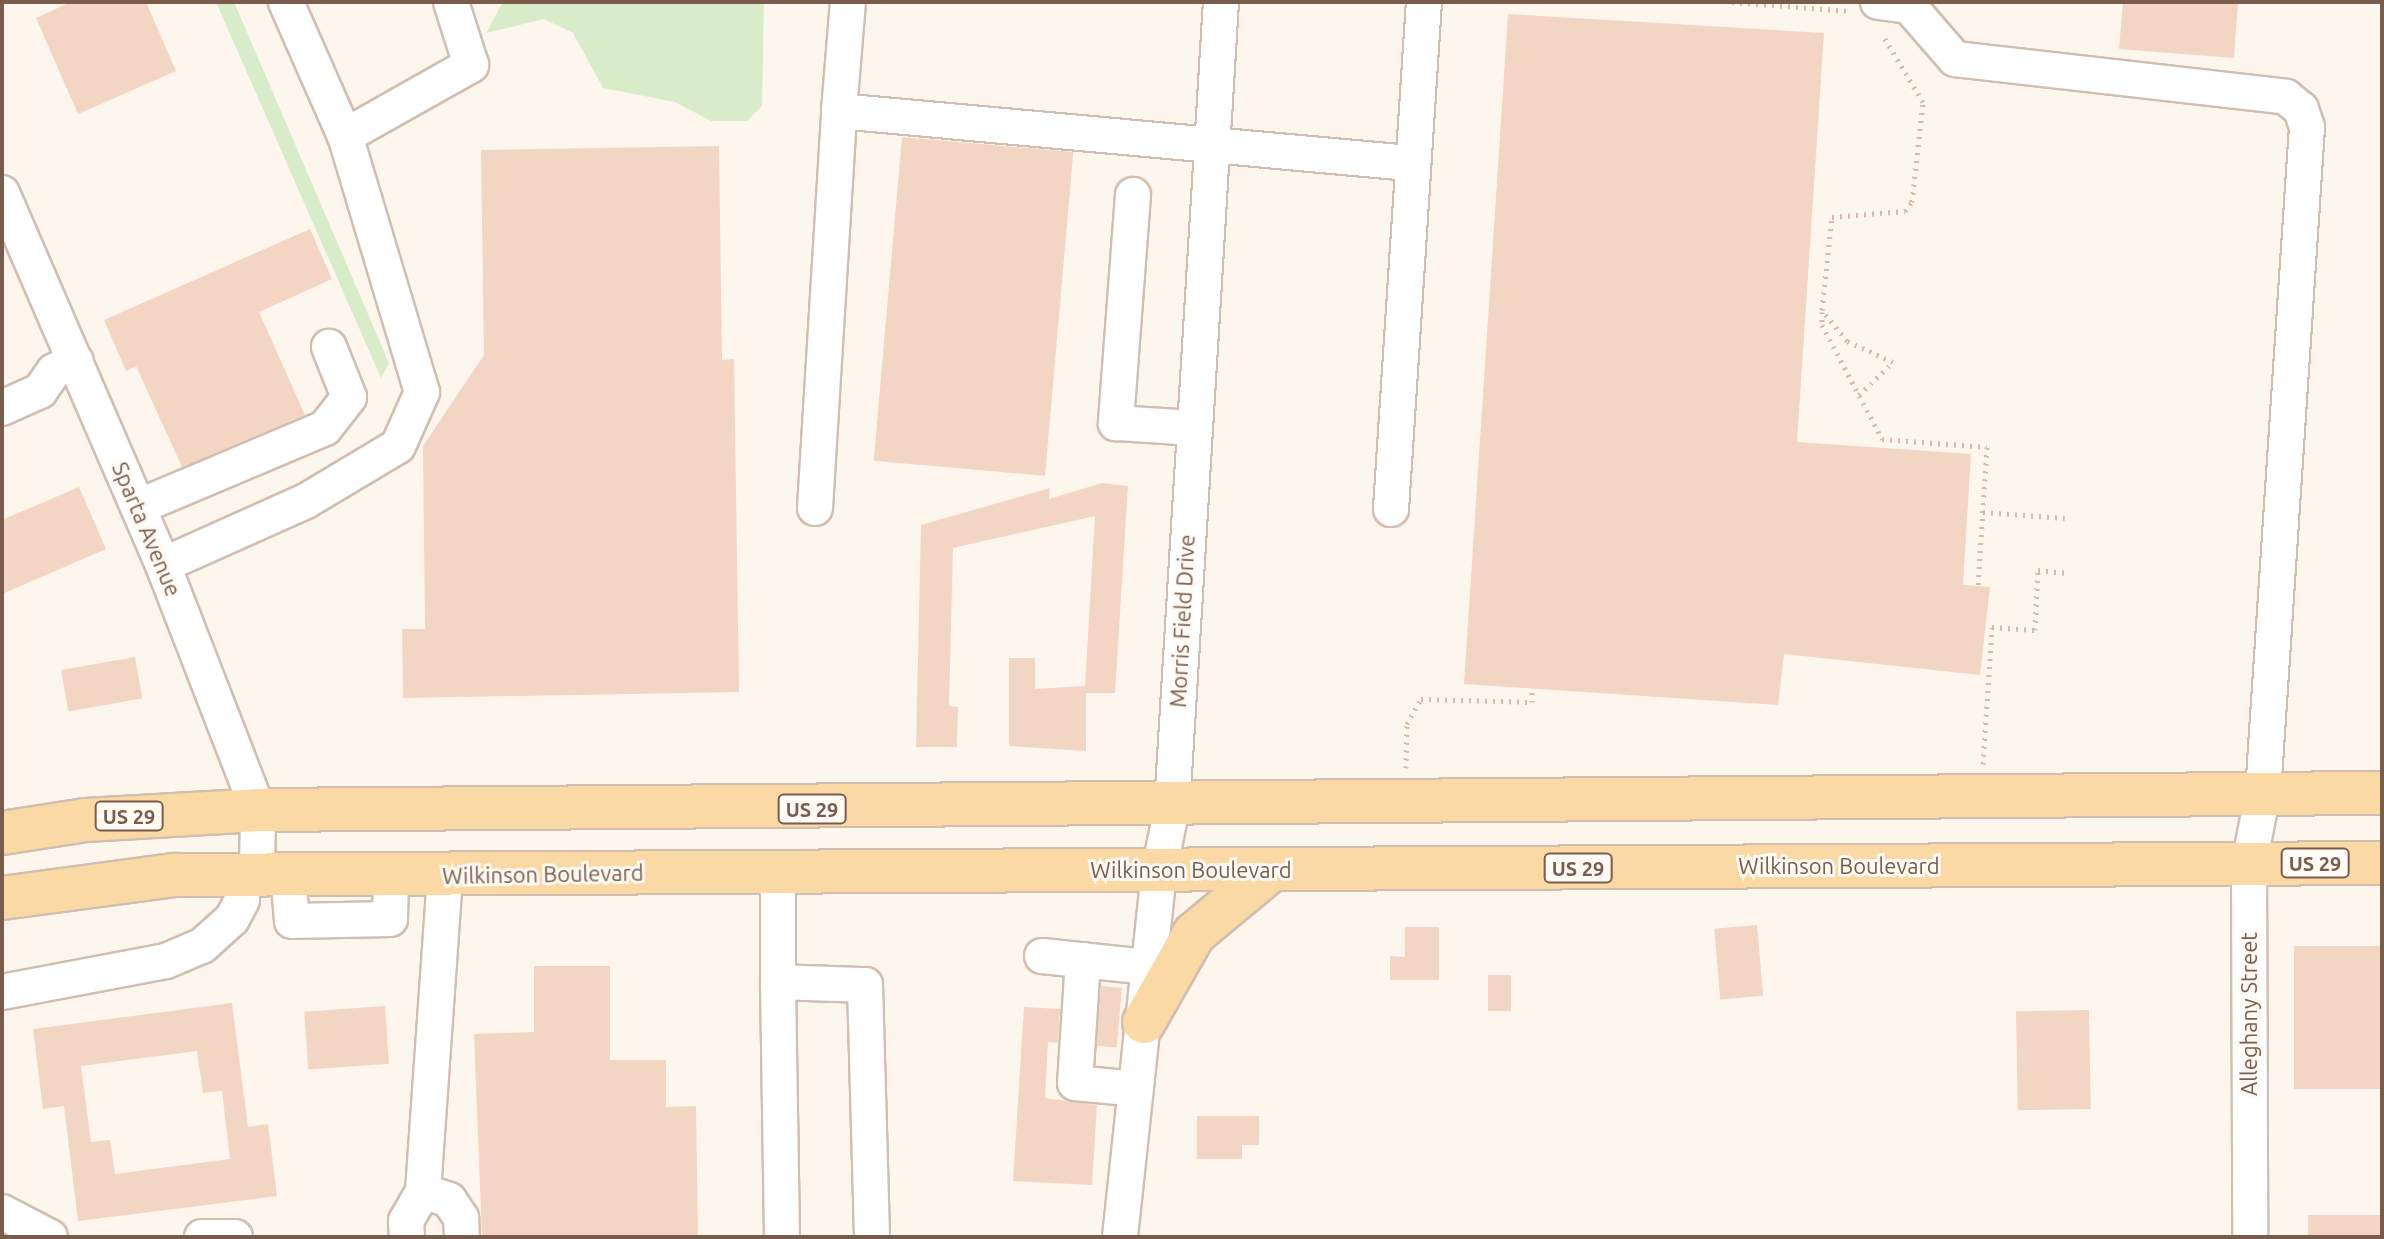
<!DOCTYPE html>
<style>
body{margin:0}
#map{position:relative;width:2384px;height:1239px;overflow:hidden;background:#fdf6ec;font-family:Ubuntu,sans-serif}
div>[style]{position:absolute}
.green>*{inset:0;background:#d8ecc9}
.building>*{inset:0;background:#f3d5c3;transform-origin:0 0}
.path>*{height:5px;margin-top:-2.5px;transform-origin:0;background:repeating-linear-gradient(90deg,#d9b8a5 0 2px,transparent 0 8px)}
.roads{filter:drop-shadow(2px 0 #d1beb0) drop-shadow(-2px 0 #d1beb0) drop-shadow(0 2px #d1beb0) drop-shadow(0 -2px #d1beb0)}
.minor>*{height:34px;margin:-17px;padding:0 17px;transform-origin:17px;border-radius:17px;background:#fff}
.major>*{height:42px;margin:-21px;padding:0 21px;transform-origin:21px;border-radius:21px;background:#fbd9a5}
span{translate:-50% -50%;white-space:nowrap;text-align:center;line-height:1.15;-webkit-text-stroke:6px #fffaf3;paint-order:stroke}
.shield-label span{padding:2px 6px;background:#fffaf3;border:2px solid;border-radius:6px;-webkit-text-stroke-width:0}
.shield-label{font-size:20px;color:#7a5c4d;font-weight:700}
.street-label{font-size:22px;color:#7a5c4d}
.frame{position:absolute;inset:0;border:4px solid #7a5c4d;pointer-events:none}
</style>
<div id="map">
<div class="green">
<i style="clip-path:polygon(216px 2px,234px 2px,389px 363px,381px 378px)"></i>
<i style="clip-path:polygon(503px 2px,764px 2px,762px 106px,747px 121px,711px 121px,675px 102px,603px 88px,573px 33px,544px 19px,486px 33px)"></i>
</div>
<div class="building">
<i style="clip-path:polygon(71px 2px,146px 2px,176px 71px,78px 114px,36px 18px)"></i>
<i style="clip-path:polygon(2123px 2px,2238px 2px,2234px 58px,2119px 49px)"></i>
<i style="clip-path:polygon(1508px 14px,1824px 33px,1797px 442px,1971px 454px,1963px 585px,1990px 587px,1980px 675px,1784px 654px,1778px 705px,1464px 684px)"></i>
<i style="left:902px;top:137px;width:172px;height:325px;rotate:5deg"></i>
<i style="clip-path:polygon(719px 146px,722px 360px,734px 359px,739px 692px,403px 698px,402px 629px,425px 629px,423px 446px,484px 355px,481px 150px)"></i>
<i style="clip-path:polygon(310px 229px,332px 279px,259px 312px,305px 415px,182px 467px,136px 366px,126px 371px,104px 320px)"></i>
<i style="clip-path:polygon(1102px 483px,1128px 486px,1115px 693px,1086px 693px,1086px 751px,1009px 746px,1009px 658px,1035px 658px,1035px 689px,1085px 686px,1095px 516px,953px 548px,949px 706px,958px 707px,957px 747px,916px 747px,921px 525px,1050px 488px,1049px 499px)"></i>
<i style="clip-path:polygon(79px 487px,106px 549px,2px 594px,2px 520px)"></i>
<i style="left:135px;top:657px;width:42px;height:75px;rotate:80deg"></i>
<i style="left:1757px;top:925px;width:71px;height:43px;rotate:85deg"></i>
<i style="clip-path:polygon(1405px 927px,1439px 927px,1439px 980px,1390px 980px,1390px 956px,1405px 957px)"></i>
<i style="left:2382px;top:946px;width:143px;height:88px;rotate:90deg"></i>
<i style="clip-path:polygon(534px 966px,610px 966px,610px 1060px,666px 1060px,666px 1107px,696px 1106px,698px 1237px,482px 1237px,474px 1034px,534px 1032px)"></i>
<i style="left:1488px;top:975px;width:23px;height:36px"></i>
<i style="left:1101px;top:986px;width:21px;height:60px;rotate:5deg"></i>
<i style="clip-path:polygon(evenodd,232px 1003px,248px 1127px,268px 1124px,277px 1196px,78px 1221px,64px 1106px,43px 1109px,33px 1029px,232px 1003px,197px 1051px,203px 1093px,222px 1091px,230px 1159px,115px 1174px,110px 1140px,91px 1142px,81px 1066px,197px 1051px)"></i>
<i style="left:385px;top:1006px;width:58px;height:81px;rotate:86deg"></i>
<i style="clip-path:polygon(1024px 1007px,1060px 1009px,1058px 1043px,1048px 1042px,1045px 1098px,1097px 1105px,1092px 1185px,1013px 1181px)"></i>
<i style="left:2089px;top:1010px;width:99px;height:73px;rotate:89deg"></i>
<i style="clip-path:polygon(1197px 1116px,1259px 1116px,1259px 1145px,1242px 1145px,1242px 1159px,1197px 1159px)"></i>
<i style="left:2382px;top:1215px;width:22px;height:74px;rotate:90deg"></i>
</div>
<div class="path">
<i style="left:1732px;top:2px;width:118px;rotate:4.4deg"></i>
<i style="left:1822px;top:312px;width:13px;rotate:90deg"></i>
<i style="left:1822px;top:325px;width:129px;rotate:62.2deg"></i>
<i style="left:1882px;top:439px;width:105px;rotate:4.4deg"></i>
<i style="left:1987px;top:447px;width:139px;rotate:93.7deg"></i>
<i style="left:1859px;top:395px;width:47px;rotate:-44.1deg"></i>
<i style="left:1893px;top:362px;width:51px;rotate:-155.5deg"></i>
<i style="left:1847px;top:341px;width:40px;rotate:-129deg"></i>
<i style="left:1822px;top:310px;width:94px;rotate:-83.9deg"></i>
<i style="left:1832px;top:217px;width:73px;rotate:-4.7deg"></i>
<i style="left:1905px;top:211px;width:11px;rotate:-52deg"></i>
<i style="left:1912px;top:202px;width:101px;rotate:-83.7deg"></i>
<i style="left:1923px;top:102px;width:79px;rotate:-121.1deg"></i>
<i style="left:1983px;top:512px;width:82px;rotate:4.2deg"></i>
<i style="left:1983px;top:764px;width:137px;rotate:-86.2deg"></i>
<i style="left:1992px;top:627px;width:43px;rotate:4deg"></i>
<i style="left:2035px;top:630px;width:60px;rotate:-87.1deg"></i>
<i style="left:2038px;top:570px;width:31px;rotate:6deg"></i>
<i style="left:1406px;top:768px;width:44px;rotate:-88.7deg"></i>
<i style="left:1407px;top:724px;width:29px;rotate:-61deg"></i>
<i style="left:1421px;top:699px;width:111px;rotate:1.5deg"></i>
<i style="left:1532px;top:702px;width:15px;rotate:-90deg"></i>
</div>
<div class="roads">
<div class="minor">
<i style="left:1878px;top:2px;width:31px;rotate:7deg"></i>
<i style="left:1909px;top:6px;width:70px;rotate:49deg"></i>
<i style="left:1955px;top:59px;width:333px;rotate:6.5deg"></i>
<i style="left:2286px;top:97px;width:19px;rotate:39deg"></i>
<i style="left:2301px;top:109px;width:19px;rotate:72deg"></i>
<i style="left:2307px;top:127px;width:667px;rotate:93.78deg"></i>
<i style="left:2263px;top:793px;width:72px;rotate:101.2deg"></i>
<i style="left:2249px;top:864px;width:373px;rotate:89.8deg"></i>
<i style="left:839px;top:111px;width:109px;rotate:-85.3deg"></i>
<i style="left:345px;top:136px;width:145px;rotate:-29.4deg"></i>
<i style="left:471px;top:65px;width:66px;rotate:-107.6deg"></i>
<i style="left:2px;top:193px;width:405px;rotate:66.6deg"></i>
<i style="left:163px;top:565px;width:263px;rotate:68.8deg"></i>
<i style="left:258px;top:810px;width:64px;rotate:90.9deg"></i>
<i style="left:1133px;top:195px;width:229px;rotate:94.3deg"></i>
<i style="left:1116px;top:423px;width:77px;rotate:3.7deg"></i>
<i style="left:2px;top:408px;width:42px;rotate:-24.1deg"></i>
<i style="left:40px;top:391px;width:24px;rotate:-55deg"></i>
<i style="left:54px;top:371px;width:24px;rotate:-24deg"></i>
<i style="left:138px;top:507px;width:203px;rotate:-22.9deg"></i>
<i style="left:325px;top:428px;width:39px;rotate:-52deg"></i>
<i style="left:349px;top:397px;width:54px;rotate:-111.8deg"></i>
<i style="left:815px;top:508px;width:398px;rotate:-86.5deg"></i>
<i style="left:839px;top:111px;width:572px;rotate:5.21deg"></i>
<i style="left:1391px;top:509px;width:508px;rotate:-86.28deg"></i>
<i style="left:163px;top:565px;width:157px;rotate:-24.1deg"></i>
<i style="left:306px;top:501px;width:107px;rotate:-30.9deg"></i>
<i style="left:398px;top:446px;width:59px;rotate:-66deg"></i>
<i style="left:422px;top:392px;width:267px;rotate:-106.7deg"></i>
<i style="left:345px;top:136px;width:146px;rotate:-113.8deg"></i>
<i style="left:778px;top:871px;width:111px;rotate:90deg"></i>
<i style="left:288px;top:874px;width:47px;rotate:85.1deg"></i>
<i style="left:292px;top:921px;width:98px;rotate:-1.2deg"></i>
<i style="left:390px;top:919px;width:44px;rotate:-88.7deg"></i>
<i style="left:1042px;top:956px;width:108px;rotate:5.9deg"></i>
<i style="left:1083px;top:960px;width:123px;rotate:93.7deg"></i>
<i style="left:1075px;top:1083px;width:61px;rotate:5.6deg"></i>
<i style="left:2px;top:992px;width:167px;rotate:-10.7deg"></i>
<i style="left:166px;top:961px;width:39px;rotate:-23deg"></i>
<i style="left:202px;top:946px;width:40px;rotate:-42deg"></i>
<i style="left:232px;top:919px;width:21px;rotate:-62deg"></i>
<i style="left:242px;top:900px;width:25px;rotate:-90deg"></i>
<i style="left:423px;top:1191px;width:317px;rotate:-86deg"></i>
<i style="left:2px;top:1212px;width:54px;rotate:27.5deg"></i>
<i style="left:202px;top:1237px;width:33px"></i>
<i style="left:407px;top:1237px;width:16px;rotate:-94deg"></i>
<i style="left:406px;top:1221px;width:34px;rotate:-60deg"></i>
<i style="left:423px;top:1191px;width:28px;rotate:19deg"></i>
<i style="left:449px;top:1200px;width:22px;rotate:56deg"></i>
<i style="left:461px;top:1218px;width:19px;rotate:87deg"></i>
<i style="left:782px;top:1237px;width:255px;rotate:-90.9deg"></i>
<i style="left:778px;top:982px;width:87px;rotate:2deg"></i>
<i style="left:865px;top:985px;width:252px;rotate:88.4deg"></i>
<i style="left:1120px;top:1237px;width:368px;rotate:-83.9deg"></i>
<i style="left:1159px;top:871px;width:65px;rotate:-78.5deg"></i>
<i style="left:1172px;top:807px;width:806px;rotate:-86.52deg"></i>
</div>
<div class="major">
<i style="left:2px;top:833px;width:85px;rotate:-8.8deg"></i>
<i style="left:86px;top:820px;width:172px;rotate:-3.3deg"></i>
<i style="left:258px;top:810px;width:2124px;rotate:-0.46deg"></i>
<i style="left:2px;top:898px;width:175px;rotate:-7.6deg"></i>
<i style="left:175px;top:875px;width:2207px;rotate:-0.31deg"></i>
<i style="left:1144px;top:1022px;width:101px;rotate:-60.4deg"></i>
<i style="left:1194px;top:934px;width:100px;rotate:-39.7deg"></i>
</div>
</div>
<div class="shield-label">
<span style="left:812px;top:809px">US 29</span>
<span style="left:129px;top:816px">US 29</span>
<span style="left:2315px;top:863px">US 29</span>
<span style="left:1578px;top:868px">US 29</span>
</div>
<div class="street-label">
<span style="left:147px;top:529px;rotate:67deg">Sparta Avenue</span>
<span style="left:1182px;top:621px;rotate:-87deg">Morris Field Drive</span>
<span style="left:1839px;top:866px">Wilkinson Boulevard</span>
<span style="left:1191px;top:870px">Wilkinson Boulevard</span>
<span style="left:543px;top:874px;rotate:-1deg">Wilkinson Boulevard</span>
<span style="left:2249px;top:1014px;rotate:-90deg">Alleghany Street</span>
</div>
<div class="frame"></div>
</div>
